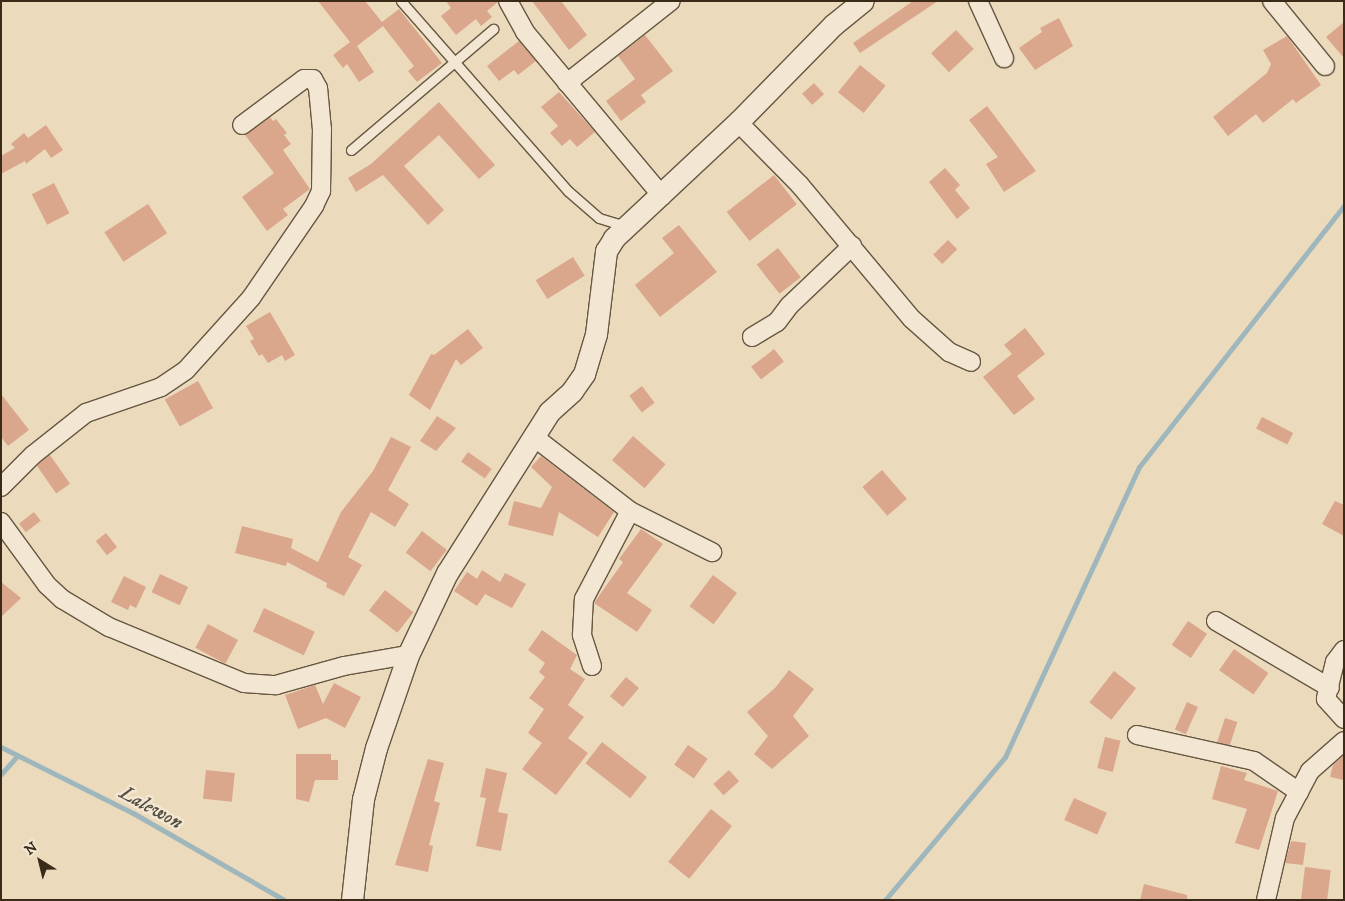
<!DOCTYPE html>
<style>
body{margin:0}
#map{position:relative;width:1345px;height:901px;overflow:hidden;background:#ecdabc;font-family:"IM FELL DW Pica",serif}
div>[style]{position:absolute}
.stream>*{height:5px;margin:-2.5px;padding:0 2.5px;transform-origin:2.5px;border-radius:2.5px;background:#9fb7bc}
.building>*{inset:0;background:#daa78d;transform-origin:0 0}
.roads{filter:drop-shadow(1px 0 #665742) drop-shadow(-1px 0 #665742) drop-shadow(0 1px #665742) drop-shadow(0 -1px #665742)}
.service>*{height:9px;margin:-4.5px;padding:0 4.5px;transform-origin:4.5px;border-radius:4.5px;background:#f3e7d3}
.minor>*{height:18px;margin:-9px;padding:0 9px;transform-origin:9px;border-radius:9px;background:#f3e7d3}
.tertiary>*{height:21px;margin:-10.5px;padding:0 10.5px;transform-origin:10.5px;border-radius:10.5px;background:#f3e7d3}
span{translate:-50% -50%;white-space:nowrap;text-align:center;line-height:1.15;-webkit-text-stroke:5px #f3e7d3;paint-order:stroke}
.water-label{font-size:20px;color:#534e42;font-style:italic}
.frame{position:absolute;inset:0;border:2px solid #3a2b19;pointer-events:none}
.north{position:absolute;left:15px;top:836px;width:50px;height:50px;-webkit-text-stroke:4px #f3e7d3;paint-order:stroke;rotate:324deg;font-size:14px;font-weight:700;line-height:20px;text-align:center;color:#3a2b19}
.north::after{content:'';display:block;margin:auto;width:18px;height:22px;background:#3a2b19;clip-path:polygon(50% 0,100% 100%,50% 72%,0 100%)}
</style>
<div id="map">
<div class="stream">
<i style="left:1px;top:747px;width:148px;rotate:26.6deg"></i>
<i style="left:133px;top:813px;width:174px;rotate:29.9deg"></i>
<i style="left:1px;top:774px;width:24px;rotate:-48deg"></i>
<i style="left:885px;top:900px;width:187px;rotate:-50deg"></i>
<i style="left:1005px;top:757px;width:319px;rotate:-65.2deg"></i>
<i style="left:1139px;top:467px;width:332px;rotate:-51.9deg"></i>
</div>
<div class="building">
<i style="clip-path:polygon(318px 1px,365px 1px,382px 22px,399px 9px,442px 63px,417px 82px,408px 71px,414px 66px,383px 26px,357px 46px,374px 72px,359px 82px,347px 64px,343px 68px,333px 55px,350px 42px)"></i>
<i style="clip-path:polygon(446px 1px,497px 1px,498px 2px,487px 11px,492px 17px,481px 26px,476px 19px,456px 35px,441px 16px,451px 8px)"></i>
<i style="clip-path:polygon(532px 1px,561px 1px,587px 35px,569px 50px)"></i>
<i style="clip-path:polygon(913px 1px,938px 1px,860px 53px,853px 43px)"></i>
<i style="clip-path:polygon(1059px 18px,1073px 46px,1035px 70px,1019px 48px,1042px 32px,1040px 28px)"></i>
<i style="clip-path:polygon(1344px 22px,1344px 58px,1326px 37px)"></i>
<i style="left:956px;top:30px;width:26px;height:34px;rotate:47deg"></i>
<i style="clip-path:polygon(645px 35px,673px 71px,641px 95px,646px 102px,621px 121px,606px 101px,635px 79px,618px 56px)"></i>
<i style="clip-path:polygon(1287px 36px,1321px 85px,1296px 103px,1293px 99px,1263px 123px,1256px 114px,1228px 136px,1213px 117px,1267px 73px,1271px 64px,1263px 50px)"></i>
<i style="clip-path:polygon(519px 41px,536px 61px,518px 75px,514px 70px,499px 81px,487px 66px)"></i>
<i style="left:860px;top:65px;width:33px;height:35px;rotate:39deg"></i>
<i style="left:814px;top:83px;width:15px;height:16px;rotate:48deg"></i>
<i style="clip-path:polygon(559px 92px,595px 132px,577px 147px,570px 139px,562px 146px,550px 133px,558px 126px,541px 107px)"></i>
<i style="clip-path:polygon(439px 102px,495px 165px,479px 179px,439px 135px,404px 166px,444px 210px,428px 225px,383px 175px,356px 192px,348px 178px,371px 164px)"></i>
<i style="clip-path:polygon(987px 106px,1036px 171px,1004px 192px,986px 164px,998px 157px,969px 120px)"></i>
<i style="clip-path:polygon(270px 117px,273px 121px,276px 119px,287px 133px,284px 135px,291px 144px,283px 150px,310px 189px,283px 209px,288px 215px,267px 231px,242px 197px,274px 173px,245px 135px)"></i>
<i style="clip-path:polygon(46px 125px,63px 150px,51px 158px,45px 149px,26px 164px,25px 161px,1px 174px,1px 156px,15px 148px,11px 144px,24px 133px,28px 138px)"></i>
<i style="clip-path:polygon(945px 168px,960px 185px,955px 190px,970px 208px,957px 219px,929px 182px)"></i>
<i style="left:774px;top:175px;width:37px;height:60px;rotate:52deg"></i>
<i style="left:54px;top:183px;width:34px;height:25px;rotate:63deg"></i>
<i style="left:148px;top:204px;width:35px;height:52px;rotate:57deg"></i>
<i style="clip-path:polygon(679px 225px,717px 272px,660px 317px,635px 285px,674px 253px,662px 238px)"></i>
<i style="left:948px;top:240px;width:13px;height:21px;rotate:45deg"></i>
<i style="left:778px;top:248px;width:37px;height:27px;rotate:52deg"></i>
<i style="left:573px;top:257px;width:22px;height:44px;rotate:58deg"></i>
<i style="clip-path:polygon(270px 312px,295px 355px,285px 361px,282px 355px,268px 363px,262px 354px,259px 356px,250px 341px,254px 339px,246px 326px)"></i>
<i style="clip-path:polygon(1025px 328px,1045px 354px,1017px 376px,1035px 399px,1014px 415px,983px 377px,1012px 354px,1004px 345px)"></i>
<i style="clip-path:polygon(468px 329px,483px 348px,461px 365px,456px 359px,430px 410px,409px 395px,431px 354px,434px 355px)"></i>
<i style="left:774px;top:349px;width:16px;height:29px;rotate:52deg"></i>
<i style="left:198px;top:381px;width:31px;height:38px;rotate:61deg"></i>
<i style="left:642px;top:386px;width:21px;height:16px;rotate:53deg"></i>
<i style="clip-path:polygon(1px 394px,29px 430px,8px 446px,1px 437px)"></i>
<i style="clip-path:polygon(437px 416px,456px 428px,436px 451px,420px 441px)"></i>
<i style="left:1262px;top:417px;width:35px;height:13px;rotate:27deg"></i>
<i style="left:633px;top:436px;width:43px;height:32px;rotate:41deg"></i>
<i style="clip-path:polygon(391px 437px,411px 447px,388px 490px,409px 504px,395px 527px,371px 512px,348px 557px,362px 565px,344px 596px,326px 587px,327px 583px,287px 562px,286px 566px,235px 553px,242px 526px,293px 539px,291px 548px,318px 562px,341px 512px,373px 471px)"></i>
<i style="left:468px;top:452px;width:29px;height:12px;rotate:35deg"></i>
<i style="left:50px;top:455px;width:35px;height:17px;rotate:55deg"></i>
<i style="clip-path:polygon(541px 456px,614px 512px,598px 537px,559px 512px,553px 536px,508px 525px,514px 501px,541px 508px,552px 487px,531px 467px)"></i>
<i style="left:882px;top:470px;width:38px;height:26px;rotate:49deg"></i>
<i style="clip-path:polygon(1335px 501px,1344px 505px,1344px 536px,1322px 524px)"></i>
<i style="left:34px;top:512px;width:11px;height:19px;rotate:52deg"></i>
<i style="clip-path:polygon(641px 529px,663px 544px,627px 593px,652px 610px,637px 632px,594px 603px,623px 562px,619px 559px)"></i>
<i style="left:422px;top:531px;width:31px;height:27px;rotate:37deg"></i>
<i style="left:106px;top:533px;width:18px;height:13px;rotate:52deg"></i>
<i style="clip-path:polygon(482px 570px,500px 582px,505px 573px,526px 584px,512px 608px,485px 594px,477px 606px,454px 591px,467px 572px,477px 579px)"></i>
<i style="left:160px;top:574px;width:31px;height:20px;rotate:25deg"></i>
<i style="left:713px;top:575px;width:30px;height:39px;rotate:37deg"></i>
<i style="clip-path:polygon(124px 576px,146px 587px,136px 608px,130px 605px,128px 610px,111px 602px)"></i>
<i style="clip-path:polygon(1px 582px,21px 598px,1px 617px)"></i>
<i style="left:385px;top:590px;width:36px;height:26px;rotate:38deg"></i>
<i style="left:264px;top:608px;width:56px;height:26px;rotate:25deg"></i>
<i style="left:1188px;top:621px;width:23px;height:29px;rotate:34deg"></i>
<i style="left:208px;top:624px;width:34px;height:27px;rotate:28deg"></i>
<i style="clip-path:polygon(542px 630px,577px 655px,570px 669px,585px 679px,568px 705px,584px 717px,568px 738px,588px 753px,556px 795px,522px 769px,542px 743px,528px 733px,544px 709px,529px 698px,545px 677px,539px 672px,545px 663px,528px 650px)"></i>
<i style="left:1234px;top:649px;width:42px;height:26px;rotate:35deg"></i>
<i style="clip-path:polygon(789px 670px,814px 689px,793px 716px,809px 736px,772px 769px,754px 754px,768px 736px,747px 712px,775px 688px)"></i>
<i style="left:1114px;top:671px;width:28px;height:40px;rotate:38deg"></i>
<i style="left:626px;top:677px;width:17px;height:25px;rotate:40deg"></i>
<i style="clip-path:polygon(334px 683px,361px 697px,345px 728px,326px 718px,298px 729px,285px 695px,315px 685px,323px 704px)"></i>
<i style="left:1187px;top:702px;width:12px;height:30px;rotate:24deg"></i>
<i style="left:1225px;top:718px;width:13px;height:26px;rotate:18deg"></i>
<i style="left:1105px;top:737px;width:16px;height:32px;rotate:14deg"></i>
<i style="left:602px;top:742px;width:57px;height:27px;rotate:38deg"></i>
<i style="left:688px;top:745px;width:24px;height:24px;rotate:35deg"></i>
<i style="clip-path:polygon(296px 754px,331px 754px,331px 760px,338px 760px,338px 780px,315px 780px,309px 802px,296px 799px)"></i>
<i style="clip-path:polygon(1344px 755px,1344px 780px,1330px 777px,1333px 765px)"></i>
<i style="clip-path:polygon(428px 759px,444px 763px,434px 801px,440px 803px,429px 845px,433px 846px,428px 872px,395px 865px)"></i>
<i style="clip-path:polygon(1221px 766px,1247px 773px,1244px 780px,1278px 791px,1259px 850px,1235px 843px,1247px 809px,1212px 799px)"></i>
<i style="clip-path:polygon(486px 768px,507px 773px,498px 812px,508px 814px,501px 851px,476px 846px,486px 798px,480px 797px)"></i>
<i style="left:206px;top:770px;width:29px;height:29px;rotate:6deg"></i>
<i style="left:729px;top:770px;width:15px;height:21px;rotate:48deg"></i>
<i style="left:1074px;top:798px;width:36px;height:24px;rotate:24deg"></i>
<i style="left:711px;top:809px;width:27px;height:68px;rotate:39deg"></i>
<i style="clip-path:polygon(1291px 841px,1306px 843px,1303px 865px,1285px 863px)"></i>
<i style="left:1305px;top:867px;width:26px;height:33px;rotate:7deg"></i>
<i style="clip-path:polygon(1144px 884px,1187px 895px,1187px 900px,1140px 900px)"></i>
</div>
<div class="roads">
<div class="service">
<i style="left:401px;top:1px;width:253px;rotate:48.7deg"></i>
<i style="left:568px;top:191px;width:41px;rotate:41.1deg"></i>
<i style="left:599px;top:218px;width:27px;rotate:17deg"></i>
<i style="left:351px;top:150px;width:187px;rotate:-40.4deg"></i>
</div>
<div class="minor">
<i style="left:508px;top:1px;width:35px;rotate:61deg"></i>
<i style="left:525px;top:32px;width:214px;rotate:50.1deg"></i>
<i style="left:978px;top:1px;width:63px;rotate:65.5deg"></i>
<i style="left:1272px;top:1px;width:84px;rotate:50.8deg"></i>
<i style="left:567px;top:83px;width:132px;rotate:-38.3deg"></i>
<i style="left:738px;top:122px;width:87px;rotate:45.5deg"></i>
<i style="left:799px;top:184px;width:176px;rotate:50.1deg"></i>
<i style="left:912px;top:319px;width:50px;rotate:41.7deg"></i>
<i style="left:949px;top:352px;width:24px;rotate:24deg"></i>
<i style="left:752px;top:337px;width:29px;rotate:-31deg"></i>
<i style="left:777px;top:322px;width:21px;rotate:-53deg"></i>
<i style="left:790px;top:305px;width:86px;rotate:-43.6deg"></i>
<i style="left:534px;top:437px;width:121px;rotate:37.6deg"></i>
<i style="left:630px;top:511px;width:92px;rotate:26.6deg"></i>
<i style="left:1px;top:487px;width:45px;rotate:-45deg"></i>
<i style="left:33px;top:455px;width:68px;rotate:-38.4deg"></i>
<i style="left:86px;top:413px;width:79px;rotate:-19.1deg"></i>
<i style="left:161px;top:387px;width:30px;rotate:-34deg"></i>
<i style="left:186px;top:370px;width:97px;rotate:-47.9deg"></i>
<i style="left:251px;top:298px;width:112px;rotate:-55.6deg"></i>
<i style="left:314px;top:206px;width:17px;rotate:-65deg"></i>
<i style="left:321px;top:191px;width:61px;rotate:-89.1deg"></i>
<i style="left:322px;top:130px;width:42px;rotate:-95.4deg"></i>
<i style="left:318px;top:88px;width:10px;rotate:-119deg"></i>
<i style="left:313px;top:79px;width:9px;rotate:180deg"></i>
<i style="left:304px;top:79px;width:77px;rotate:143.4deg"></i>
<i style="left:1px;top:522px;width:78px;rotate:53.9deg"></i>
<i style="left:47px;top:585px;width:21px;rotate:43deg"></i>
<i style="left:62px;top:599px;width:55px;rotate:30.8deg"></i>
<i style="left:109px;top:627px;width:146px;rotate:22.5deg"></i>
<i style="left:244px;top:683px;width:32px;rotate:4deg"></i>
<i style="left:276px;top:685px;width:71px;rotate:-15.6deg"></i>
<i style="left:344px;top:666px;width:65px;rotate:-9.8deg"></i>
<i style="left:1216px;top:621px;width:132px;rotate:30.4deg"></i>
<i style="left:1344px;top:650px;width:15px;rotate:127deg"></i>
<i style="left:1335px;top:662px;width:38px;rotate:104deg"></i>
<i style="left:1326px;top:699px;width:27px;rotate:48deg"></i>
<i style="left:592px;top:666px;width:33px;rotate:-108deg"></i>
<i style="left:582px;top:635px;width:36px;rotate:-87deg"></i>
<i style="left:584px;top:599px;width:99px;rotate:-62.4deg"></i>
<i style="left:1137px;top:735px;width:120px;rotate:12.5deg"></i>
<i style="left:1254px;top:761px;width:55px;rotate:34.6deg"></i>
<i style="left:1266px;top:900px;width:84px;rotate:-77deg"></i>
<i style="left:1285px;top:818px;width:53px;rotate:-62deg"></i>
<i style="left:1310px;top:771px;width:45px;rotate:-41.4deg"></i>
</div>
<div class="tertiary">
<i style="left:352px;top:900px;width:102px;rotate:-83.8deg"></i>
<i style="left:363px;top:799px;width:53px;rotate:-75.7deg"></i>
<i style="left:376px;top:748px;width:98px;rotate:-71deg"></i>
<i style="left:408px;top:655px;width:91px;rotate:-64.6deg"></i>
<i style="left:447px;top:573px;width:191px;rotate:-57.6deg"></i>
<i style="left:549px;top:412px;width:31px;rotate:-42deg"></i>
<i style="left:572px;top:391px;width:21px;rotate:-55deg"></i>
<i style="left:584px;top:374px;width:42px;rotate:-73.3deg"></i>
<i style="left:596px;top:334px;width:84px;rotate:-83.1deg"></i>
<i style="left:606px;top:251px;width:15px;rotate:-58deg"></i>
<i style="left:614px;top:238px;width:170px;rotate:-43.1deg"></i>
<i style="left:738px;top:122px;width:136px;rotate:-45.6deg"></i>
<i style="left:833px;top:25px;width:38px;rotate:-39deg"></i>
</div>
</div>
<div class="water-label">
<span style="left:151px;top:808px;rotate:29deg">Lalewon</span>
</div>
<div class="frame"></div>
<div class="north">N</div>
</div>
